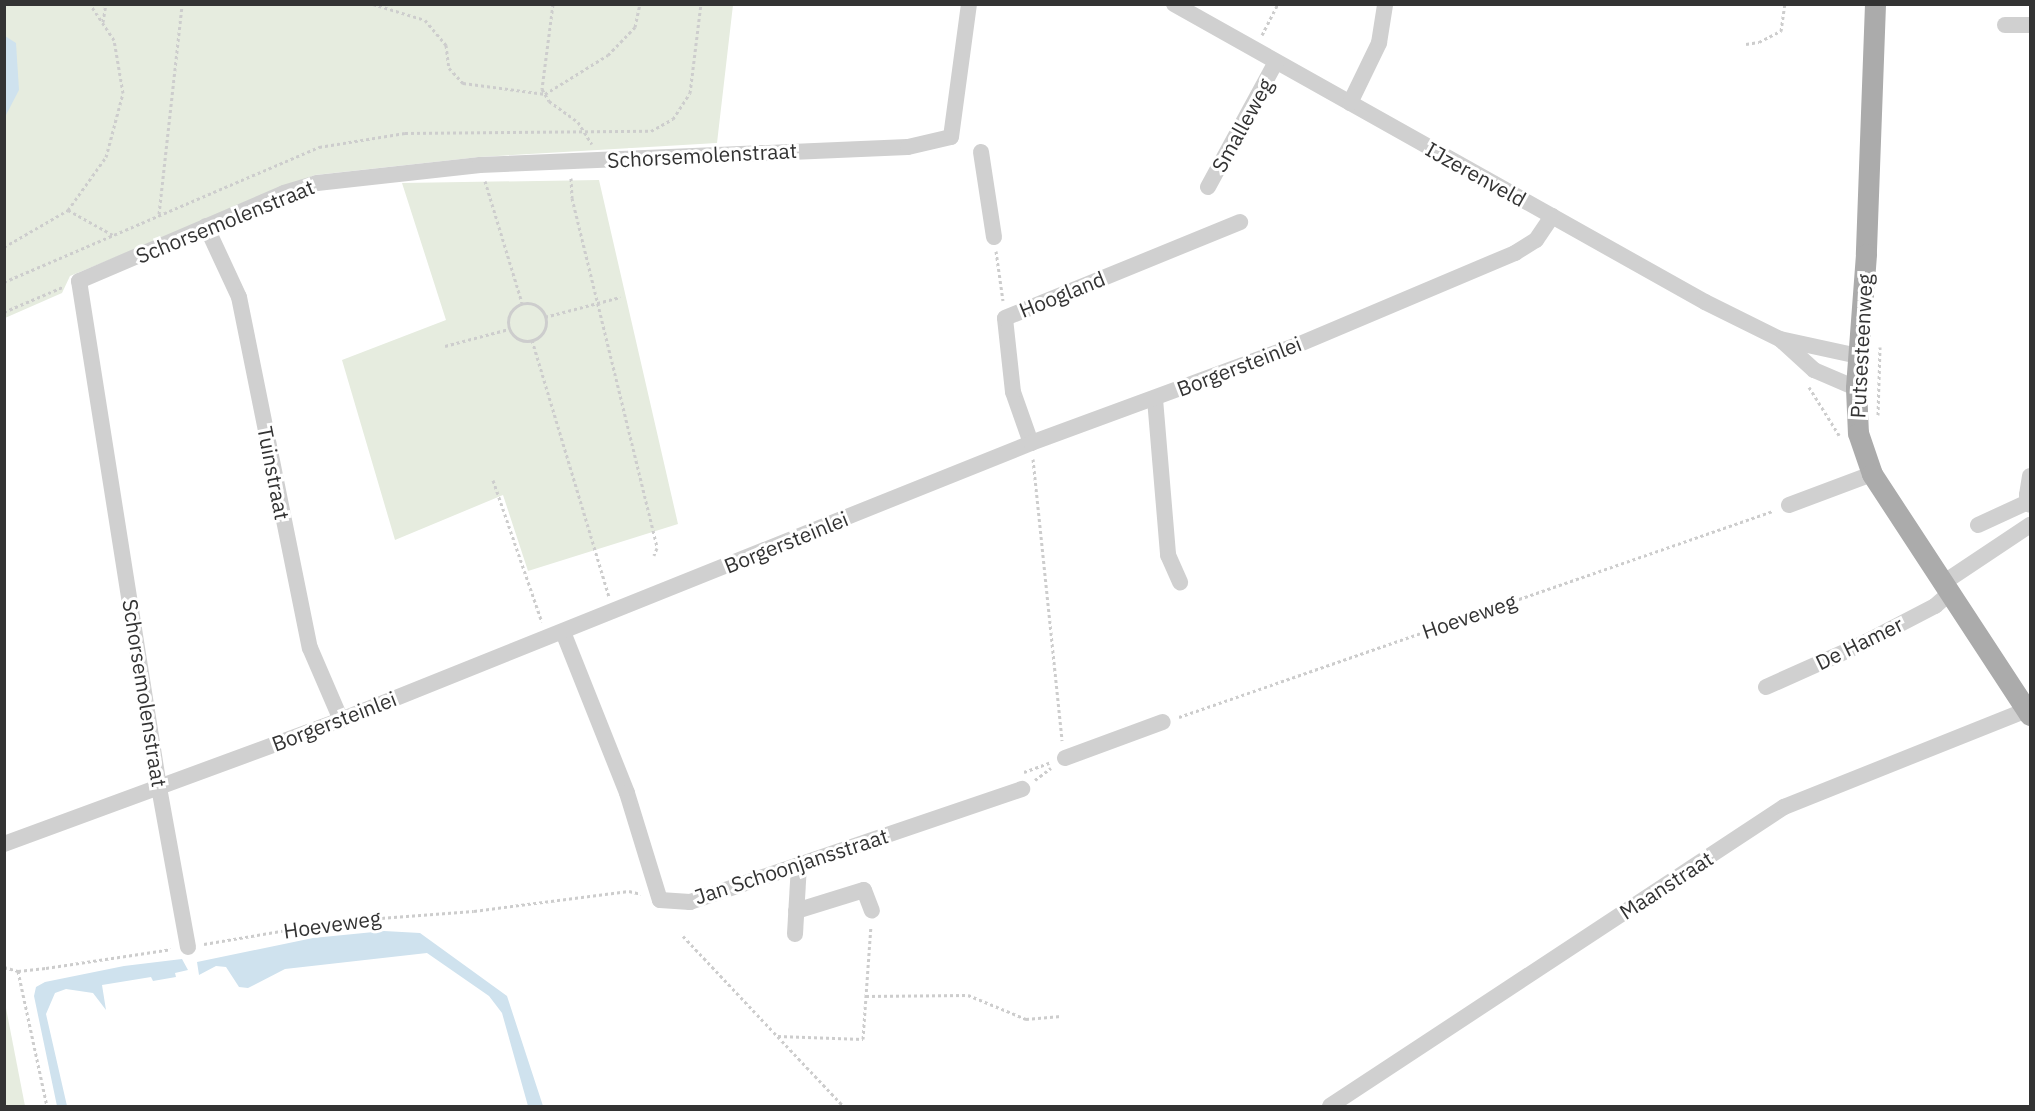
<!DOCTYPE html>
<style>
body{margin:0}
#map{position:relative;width:2035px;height:1111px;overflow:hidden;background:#fff;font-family:"IBM Plex Sans",sans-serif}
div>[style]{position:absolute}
.green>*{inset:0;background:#e6ecdf}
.water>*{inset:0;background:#cfe2ee}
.path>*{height:3px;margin-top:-1.5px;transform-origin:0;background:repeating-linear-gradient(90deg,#cdcdcd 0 3px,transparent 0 6px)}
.path>.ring{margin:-1.5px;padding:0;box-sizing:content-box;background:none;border:3px solid #cdcdcd;border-radius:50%}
.minor>*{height:16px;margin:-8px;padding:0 8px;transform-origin:8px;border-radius:8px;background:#d0d0d0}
.major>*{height:21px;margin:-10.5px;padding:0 10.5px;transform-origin:10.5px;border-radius:10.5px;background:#ababab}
span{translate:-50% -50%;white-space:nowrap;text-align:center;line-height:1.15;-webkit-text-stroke:6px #fff;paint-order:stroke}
.street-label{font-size:21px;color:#333}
.frame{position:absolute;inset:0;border:6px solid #333;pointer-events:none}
</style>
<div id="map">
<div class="green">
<i style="clip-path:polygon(5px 5px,733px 5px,717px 143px,479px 157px,315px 175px,70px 276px,62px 293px,5px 318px)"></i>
<i style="clip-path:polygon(599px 180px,678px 524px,528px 571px,503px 495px,395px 540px,342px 360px,446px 320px,402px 183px)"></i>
<i style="clip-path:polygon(5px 1003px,25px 1106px,5px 1106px)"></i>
</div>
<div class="water">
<i style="clip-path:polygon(5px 36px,16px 43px,19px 90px,5px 117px)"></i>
<i style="clip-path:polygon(384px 931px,420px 933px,507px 996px,543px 1106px,528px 1106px,502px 1013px,489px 996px,427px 953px,285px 969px,248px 988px,239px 987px,226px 967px,216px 966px,199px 975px,197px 962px,313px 938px)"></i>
<i style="clip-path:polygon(182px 959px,188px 970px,175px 973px,176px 977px,153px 981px,151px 977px,102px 985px,106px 1010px,93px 993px,66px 989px,55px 993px,46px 1014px,67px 1106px,57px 1106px,34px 996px,36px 987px,45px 982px,124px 966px)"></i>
</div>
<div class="path">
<i style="left:373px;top:4px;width:54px;rotate:17.1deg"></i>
<i style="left:425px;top:20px;width:33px;rotate:50deg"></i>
<i style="left:446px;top:45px;width:23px;rotate:83deg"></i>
<i style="left:449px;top:68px;width:21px;rotate:47deg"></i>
<i style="left:463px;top:83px;width:83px;rotate:7.6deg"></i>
<i style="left:545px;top:94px;width:74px;rotate:-31.8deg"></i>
<i style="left:608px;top:55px;width:39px;rotate:-46deg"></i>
<i style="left:635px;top:27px;width:24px;rotate:-78deg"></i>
<i style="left:553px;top:4px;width:86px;rotate:97.4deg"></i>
<i style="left:542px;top:89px;width:14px;rotate:60deg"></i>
<i style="left:549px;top:101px;width:36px;rotate:36deg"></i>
<i style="left:578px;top:122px;width:26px;rotate:58deg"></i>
<i style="left:103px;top:22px;width:18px;rotate:-81deg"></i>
<i style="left:1262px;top:35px;width:35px;rotate:-63deg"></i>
<i style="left:1746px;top:44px;width:13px;rotate:-9deg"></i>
<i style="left:1759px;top:42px;width:25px;rotate:-27deg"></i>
<i style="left:1781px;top:31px;width:27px;rotate:-82deg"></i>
<i style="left:571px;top:178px;width:20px;rotate:87deg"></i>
<i style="left:572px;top:198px;width:360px;rotate:76.3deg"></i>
<i style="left:657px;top:548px;width:8px;rotate:113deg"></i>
<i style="left:485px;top:181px;width:127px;rotate:73.1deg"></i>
<i style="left:68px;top:210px;width:51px;rotate:29.1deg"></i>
<i style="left:159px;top:214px;width:211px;rotate:-83.7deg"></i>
<i style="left:4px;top:247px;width:74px;rotate:-30deg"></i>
<i style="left:68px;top:210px;width:65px;rotate:-54.4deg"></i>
<i style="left:106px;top:157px;width:66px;rotate:-75.1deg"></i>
<i style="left:123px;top:93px;width:54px;rotate:-99.6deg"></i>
<i style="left:114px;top:40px;width:43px;rotate:-123.7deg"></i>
<i style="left:996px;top:251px;width:50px;rotate:82deg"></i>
<i style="left:4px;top:282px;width:343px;rotate:-23.2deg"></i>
<i style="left:319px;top:147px;width:87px;rotate:-9.2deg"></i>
<i style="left:405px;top:133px;width:246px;rotate:-0.5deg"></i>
<i style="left:651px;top:131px;width:25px;rotate:-29deg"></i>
<i style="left:673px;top:119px;width:31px;rotate:-57deg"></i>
<i style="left:690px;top:93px;width:90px;rotate:-83deg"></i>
<i class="ring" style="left:508px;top:303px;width:35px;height:35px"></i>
<i style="left:4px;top:312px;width:64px;rotate:-23deg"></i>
<i style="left:545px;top:317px;width:78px;rotate:-14.9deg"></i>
<i style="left:532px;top:340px;width:267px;rotate:73.3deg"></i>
<i style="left:445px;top:346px;width:66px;rotate:-14.9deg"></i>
<i style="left:1809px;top:387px;width:57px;rotate:58deg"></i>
<i style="left:1878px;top:415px;width:68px;rotate:-88.3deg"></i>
<i style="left:1033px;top:459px;width:283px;rotate:84.1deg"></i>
<i style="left:493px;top:480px;width:150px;rotate:71deg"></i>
<i style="left:1179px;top:717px;width:629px;rotate:-19.13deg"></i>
<i style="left:1024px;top:772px;width:27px;rotate:-20deg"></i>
<i style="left:1035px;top:780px;width:20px;rotate:-37deg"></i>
<i style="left:683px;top:936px;width:233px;rotate:46.7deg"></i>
<i style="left:204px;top:944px;width:138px;rotate:-9.6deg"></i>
<i style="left:340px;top:921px;width:134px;rotate:-4.3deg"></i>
<i style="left:474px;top:911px;width:156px;rotate:-7.4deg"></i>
<i style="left:629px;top:891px;width:12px;rotate:14deg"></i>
<i style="left:4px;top:967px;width:15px;rotate:16deg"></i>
<i style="left:18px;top:971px;width:28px;rotate:-6deg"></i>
<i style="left:46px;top:968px;width:126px;rotate:-8.6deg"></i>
<i style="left:18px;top:971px;width:138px;rotate:77.9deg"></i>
<i style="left:866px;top:996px;width:102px;rotate:-0.6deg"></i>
<i style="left:968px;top:995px;width:63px;rotate:22.5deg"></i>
<i style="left:1026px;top:1019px;width:35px;rotate:-5deg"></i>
<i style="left:778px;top:1036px;width:85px;rotate:2deg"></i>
<i style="left:863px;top:1039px;width:113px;rotate:-86deg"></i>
</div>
<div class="minor">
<i style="left:1174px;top:4px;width:609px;rotate:29.3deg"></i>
<i style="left:1705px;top:302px;width:84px;rotate:26.3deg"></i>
<i style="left:1780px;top:339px;width:80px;rotate:12.3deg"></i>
<i style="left:2005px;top:25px;width:25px"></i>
<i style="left:1350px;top:103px;width:67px;rotate:-64.2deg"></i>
<i style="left:1379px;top:43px;width:39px;rotate:-81deg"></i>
<i style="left:981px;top:152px;width:86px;rotate:81.3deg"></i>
<i style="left:1208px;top:187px;width:142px;rotate:-61.5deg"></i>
<i style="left:206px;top:226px;width:78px;rotate:65.1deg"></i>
<i style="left:239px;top:297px;width:358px;rotate:78.6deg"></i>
<i style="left:310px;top:648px;width:78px;rotate:66.7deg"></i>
<i style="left:1781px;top:340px;width:45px;rotate:42.3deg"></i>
<i style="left:1814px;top:370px;width:46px;rotate:23.2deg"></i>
<i style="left:1155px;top:399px;width:157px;rotate:85.2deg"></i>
<i style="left:1168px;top:555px;width:30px;rotate:66deg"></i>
<i style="left:1031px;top:443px;width:54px;rotate:-109.4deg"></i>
<i style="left:1013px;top:392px;width:74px;rotate:-96.2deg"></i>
<i style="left:1005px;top:318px;width:254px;rotate:-22.2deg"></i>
<i style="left:2030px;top:476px;width:19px;rotate:99deg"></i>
<i style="left:2027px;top:495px;width:10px;rotate:73deg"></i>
<i style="left:1789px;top:505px;width:89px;rotate:-20.5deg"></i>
<i style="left:1978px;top:525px;width:55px;rotate:-24.7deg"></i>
<i style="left:1943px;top:583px;width:105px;rotate:-33.7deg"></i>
<i style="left:563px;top:632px;width:173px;rotate:68.3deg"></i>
<i style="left:627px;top:793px;width:112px;rotate:72.9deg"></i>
<i style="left:660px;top:900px;width:30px;rotate:4deg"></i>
<i style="left:690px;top:902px;width:351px;rotate:-18.8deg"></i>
<i style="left:1766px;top:687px;width:103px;rotate:-24.1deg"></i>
<i style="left:1860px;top:645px;width:85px;rotate:-27.5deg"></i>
<i style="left:1935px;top:606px;width:20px;rotate:-41deg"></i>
<i style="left:1065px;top:758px;width:104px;rotate:-20.2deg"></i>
<i style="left:4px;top:844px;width:359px;rotate:-20.2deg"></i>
<i style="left:341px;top:720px;width:744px;rotate:-21.87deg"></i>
<i style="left:1031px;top:443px;width:281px;rotate:-20.2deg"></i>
<i style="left:1295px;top:346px;width:239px;rotate:-22.9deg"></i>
<i style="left:1515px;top:253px;width:25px;rotate:-32deg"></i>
<i style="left:1536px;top:240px;width:29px;rotate:-56deg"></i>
<i style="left:796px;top:911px;width:71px;rotate:-17.2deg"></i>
<i style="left:864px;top:890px;width:22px;rotate:69deg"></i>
<i style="left:795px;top:934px;width:69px;rotate:-86.7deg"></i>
<i style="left:188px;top:947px;width:163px;rotate:-100.3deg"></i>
<i style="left:159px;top:787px;width:512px;rotate:-98.98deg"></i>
<i style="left:79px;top:281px;width:223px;rotate:-23.2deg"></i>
<i style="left:284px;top:193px;width:34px;rotate:-17deg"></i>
<i style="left:317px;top:183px;width:164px;rotate:-6.3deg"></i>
<i style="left:480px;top:165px;width:428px;rotate:-2.4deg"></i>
<i style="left:908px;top:147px;width:44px;rotate:-13.1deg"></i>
<i style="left:951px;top:137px;width:134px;rotate:-82.3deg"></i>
<i style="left:1330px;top:1106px;width:544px;rotate:-33.37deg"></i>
<i style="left:1784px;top:807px;width:262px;rotate:-21.8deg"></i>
</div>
<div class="major">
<i style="left:1875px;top:4px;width:250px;rotate:92.1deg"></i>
<i style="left:1866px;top:254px;width:134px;rotate:94.3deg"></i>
<i style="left:1856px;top:388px;width:45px;rotate:87.5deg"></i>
<i style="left:1858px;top:433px;width:43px;rotate:71.1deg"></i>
<i style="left:1872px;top:474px;width:288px;rotate:56.8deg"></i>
</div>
<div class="street-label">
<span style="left:1242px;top:125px;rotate:-61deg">Smalleweg</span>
<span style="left:702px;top:155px;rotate:-3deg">Schorsemolenstraat</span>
<span style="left:1476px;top:174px;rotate:29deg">IJzerenveld</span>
<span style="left:225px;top:221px;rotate:-22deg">Schorsemolenstraat</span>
<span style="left:1062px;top:294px;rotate:-22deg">Hoogland</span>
<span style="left:1861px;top:346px;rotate:-87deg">Putsesteenweg</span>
<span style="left:1239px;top:366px;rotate:-21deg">Borgersteinlei</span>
<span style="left:274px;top:473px;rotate:79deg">Tuinstraat</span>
<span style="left:786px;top:542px;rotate:-22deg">Borgersteinlei</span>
<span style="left:1469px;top:616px;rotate:-19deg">Hoeveweg</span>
<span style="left:1859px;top:643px;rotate:-26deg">De Hamer</span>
<span style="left:145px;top:693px;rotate:81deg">Schorsemolenstraat</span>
<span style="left:334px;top:721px;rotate:-21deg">Borgersteinlei</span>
<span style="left:791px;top:866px;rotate:-18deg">Jan Schoonjansstraat</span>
<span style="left:1666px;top:885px;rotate:-33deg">Maanstraat</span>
<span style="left:332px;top:924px;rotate:-8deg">Hoeveweg</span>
</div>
<div class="frame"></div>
</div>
